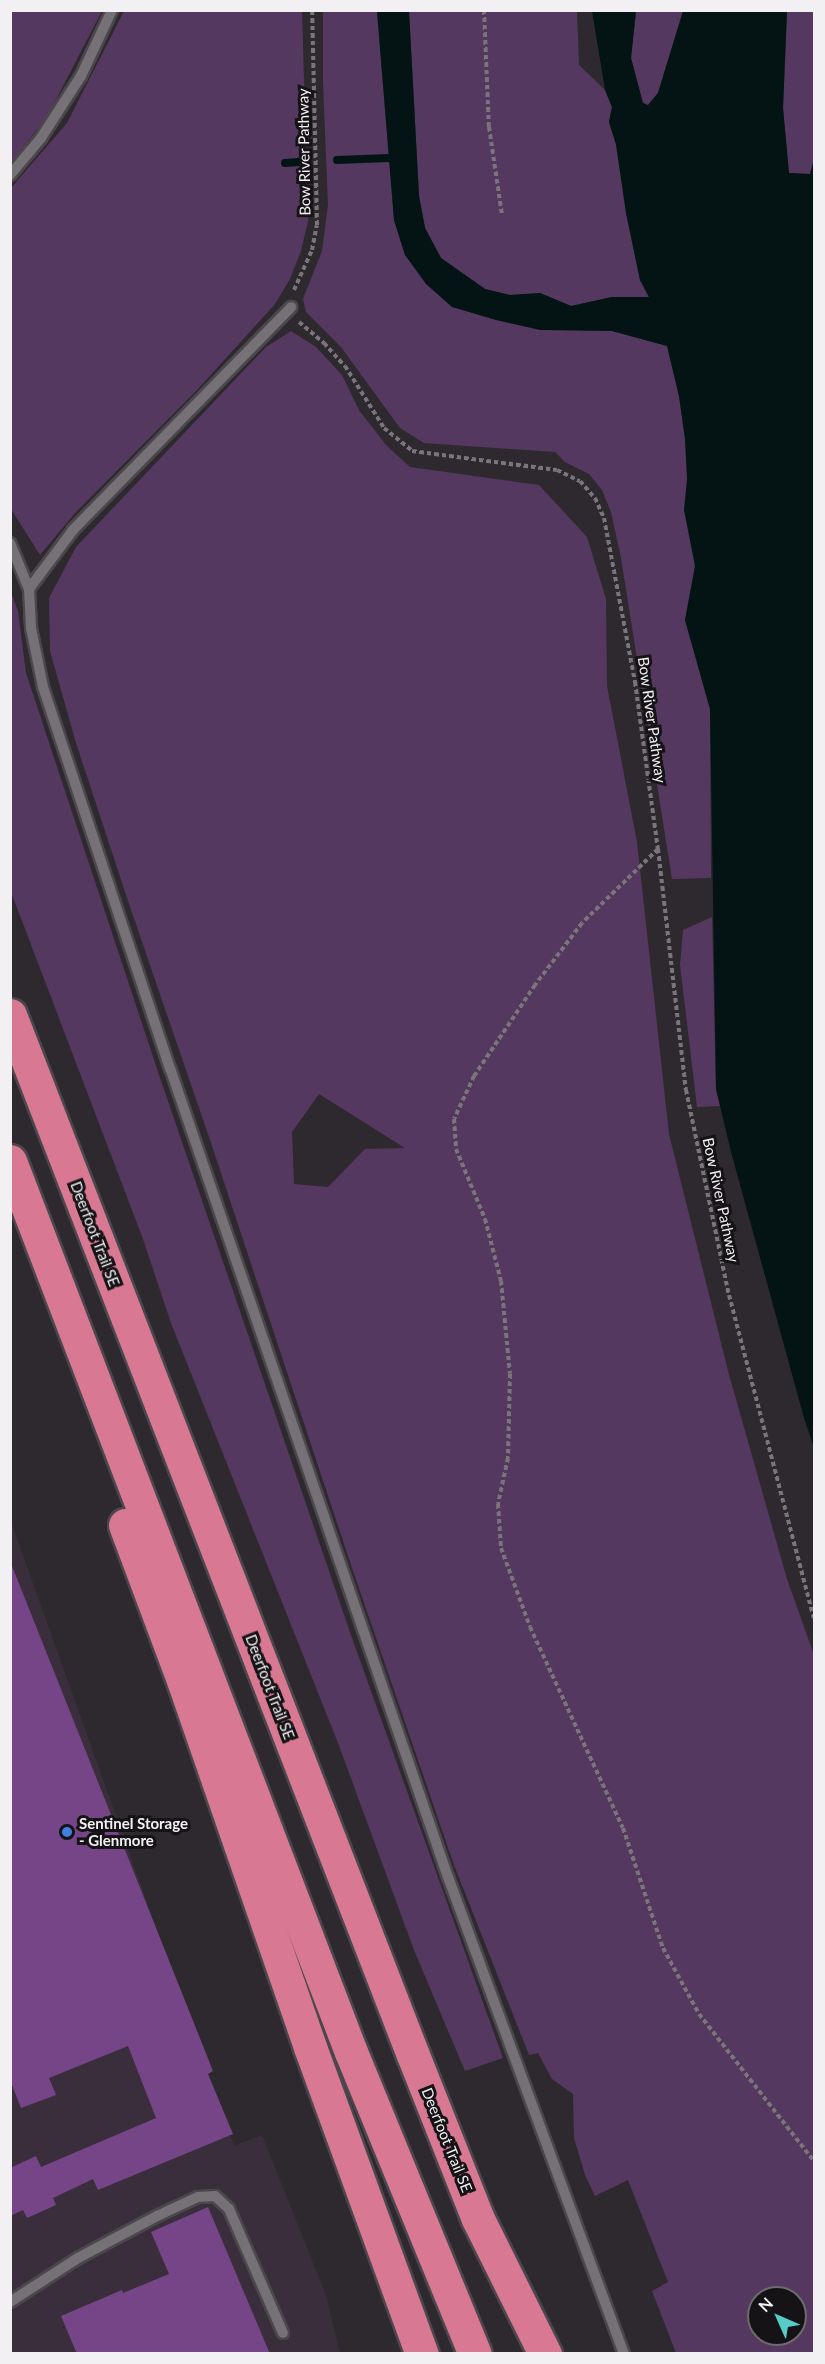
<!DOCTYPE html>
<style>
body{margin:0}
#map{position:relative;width:825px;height:2364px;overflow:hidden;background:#2e292f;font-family:Lato,sans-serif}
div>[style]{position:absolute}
.industrial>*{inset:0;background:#3a2e3c}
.green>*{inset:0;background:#55385f}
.water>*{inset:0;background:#041414}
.stream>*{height:8px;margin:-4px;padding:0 4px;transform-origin:4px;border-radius:4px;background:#041414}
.building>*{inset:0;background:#764587}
.path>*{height:4px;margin-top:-2px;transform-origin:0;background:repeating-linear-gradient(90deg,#79757a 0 4.5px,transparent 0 7.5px)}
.roads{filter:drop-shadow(2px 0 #4b474c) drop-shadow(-2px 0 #4b474c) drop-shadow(0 2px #4b474c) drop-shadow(0 -2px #4b474c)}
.lane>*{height:10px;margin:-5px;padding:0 5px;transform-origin:5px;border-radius:5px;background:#757177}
.highway>*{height:33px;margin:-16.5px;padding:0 16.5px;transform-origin:16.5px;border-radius:16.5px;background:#d97892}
.dots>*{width:16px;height:16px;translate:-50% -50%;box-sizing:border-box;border:3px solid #151315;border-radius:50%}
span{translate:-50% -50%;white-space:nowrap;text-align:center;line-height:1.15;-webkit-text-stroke:6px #151315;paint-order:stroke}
.street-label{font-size:15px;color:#f3f0f4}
.poi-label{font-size:15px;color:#f3f0f4;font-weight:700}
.left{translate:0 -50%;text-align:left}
.frame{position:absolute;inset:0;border:12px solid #f3f0f4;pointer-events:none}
.north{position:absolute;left:747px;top:2286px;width:60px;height:60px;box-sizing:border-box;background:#151315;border:2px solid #6e6b6e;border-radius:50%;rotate:315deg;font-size:16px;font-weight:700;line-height:24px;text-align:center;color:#f3f0f4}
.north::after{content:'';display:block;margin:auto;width:21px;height:27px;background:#54cdc8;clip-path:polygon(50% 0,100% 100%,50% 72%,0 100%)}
</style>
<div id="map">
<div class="industrial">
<i style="clip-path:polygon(10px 1519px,234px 2146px,262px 2135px,326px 2295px,340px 2353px,11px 2353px)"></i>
</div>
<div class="green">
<i style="clip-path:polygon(11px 10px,102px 11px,48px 115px,11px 163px)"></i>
<i style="clip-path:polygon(124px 11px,302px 11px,308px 221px,301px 251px,290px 279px,275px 304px,197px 390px,75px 513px,40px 555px,11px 509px,11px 188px,67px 123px)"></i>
<i style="clip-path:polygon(323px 11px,377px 11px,394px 220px,405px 255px,579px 330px,612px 331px,667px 346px,679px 396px,685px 439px,695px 566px,685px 620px,710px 709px,711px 878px,672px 879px,621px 558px,611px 512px,602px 490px,589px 474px,565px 462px,555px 452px,424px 443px,400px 428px,341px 347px,306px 312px,303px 299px,322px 251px,328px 205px,323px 82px)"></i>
<i style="clip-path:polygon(409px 11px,577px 11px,579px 65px,605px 90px,612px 107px,609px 122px,617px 145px,626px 213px,640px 280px,649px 298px,612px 297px,571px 306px,540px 293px,510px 295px,485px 289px,441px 258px,425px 228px,419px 196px)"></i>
<i style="clip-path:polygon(636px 11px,683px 11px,658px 93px,648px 105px,643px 104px,631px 58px)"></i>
<i style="clip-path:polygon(787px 11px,814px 11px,814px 159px,810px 174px,789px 173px,783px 108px)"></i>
<i style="clip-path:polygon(evenodd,291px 331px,316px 347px,342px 375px,359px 410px,386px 445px,410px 467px,539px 485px,587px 537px,606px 599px,607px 686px,637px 842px,669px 1134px,728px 1371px,787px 1579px,814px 1655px,814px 2353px,676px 2353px,652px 2291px,668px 2282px,628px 2180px,595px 2196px,585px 2175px,574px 2138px,573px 2094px,552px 2079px,538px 2053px,529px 2055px,454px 1865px,351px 1565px,209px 1137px,127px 898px,76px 743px,50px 651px,49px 598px,76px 547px,266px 347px,291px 331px,319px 1094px,405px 1148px,365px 1149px,328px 1187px,294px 1184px,292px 1132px,319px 1094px,291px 331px,759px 2298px,795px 2298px,795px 2334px,759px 2334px,759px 2298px)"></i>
<i style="clip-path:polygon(10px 590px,18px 611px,26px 673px,159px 1075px,353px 1641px,503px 2058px,465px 2071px,414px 1950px,338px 1743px,171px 1323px,143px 1239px,11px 892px)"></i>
<i style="clip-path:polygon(712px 917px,716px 1089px,720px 1106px,697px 1107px,680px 965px,683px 930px)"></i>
</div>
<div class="water">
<i style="clip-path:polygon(377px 11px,409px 11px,419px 196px,425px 228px,441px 258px,485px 289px,510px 295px,540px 293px,571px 306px,612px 297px,649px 297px,640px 280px,626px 213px,616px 145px,609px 122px,612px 107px,605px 90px,592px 11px,636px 11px,631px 58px,643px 103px,648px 105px,658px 93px,683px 11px,787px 11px,783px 108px,789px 173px,810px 174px,814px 159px,814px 1448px,804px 1418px,731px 1152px,716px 1089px,710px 709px,685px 620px,695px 566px,684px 510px,687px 479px,685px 439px,679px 396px,667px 346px,612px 331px,540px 330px,496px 320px,452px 307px,426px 284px,405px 255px,394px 220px)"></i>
</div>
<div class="stream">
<i style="left:337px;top:160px;width:52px;rotate:-2.2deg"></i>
<i style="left:285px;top:163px;width:14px;rotate:-4deg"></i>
</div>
<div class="building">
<i style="clip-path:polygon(10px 1561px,213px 2071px,208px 2074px,233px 2134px,98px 2190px,93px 2179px,53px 2198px,56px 2205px,27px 2218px,23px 2210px,10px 2216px,10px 2168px,36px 2156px,41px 2167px,156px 2118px,128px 2046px,49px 2078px,56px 2095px,21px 2108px,10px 2080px)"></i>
<i style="clip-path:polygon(208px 2207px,270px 2354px,77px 2354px,61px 2316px,122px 2290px,123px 2293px,169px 2274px,151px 2232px)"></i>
</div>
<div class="path">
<i style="left:484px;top:10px;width:117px;rotate:87.6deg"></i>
<i style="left:489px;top:127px;width:89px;rotate:81.6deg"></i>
<i style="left:294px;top:290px;width:44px;rotate:-65.8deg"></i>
<i style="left:312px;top:250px;width:25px;rotate:-79deg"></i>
<i style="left:317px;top:225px;width:215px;rotate:-91.3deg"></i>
<i style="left:299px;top:322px;width:33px;rotate:40deg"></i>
<i style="left:324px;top:343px;width:31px;rotate:48deg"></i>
<i style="left:345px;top:366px;width:73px;rotate:57.8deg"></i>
<i style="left:384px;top:428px;width:36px;rotate:39deg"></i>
<i style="left:412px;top:451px;width:146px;rotate:7.5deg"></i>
<i style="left:557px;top:470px;width:25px;rotate:26deg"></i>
<i style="left:580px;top:481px;width:23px;rotate:49deg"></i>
<i style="left:595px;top:498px;width:22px;rotate:66deg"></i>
<i style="left:604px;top:518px;width:167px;rotate:79.3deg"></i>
<i style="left:635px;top:682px;width:169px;rotate:82.2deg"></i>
<i style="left:658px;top:849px;width:243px;rotate:83.4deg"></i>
<i style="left:686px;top:1090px;width:209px;rotate:78.2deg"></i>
<i style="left:729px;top:1295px;width:334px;rotate:75.3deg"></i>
<i style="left:658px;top:849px;width:106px;rotate:135.8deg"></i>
<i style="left:582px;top:923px;width:78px;rotate:127.2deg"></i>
<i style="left:535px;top:985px;width:110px;rotate:123.8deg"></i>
<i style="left:474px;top:1076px;width:47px;rotate:114.9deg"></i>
<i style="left:454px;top:1119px;width:30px;rotate:86deg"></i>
<i style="left:456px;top:1149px;width:76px;rotate:67.5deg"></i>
<i style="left:485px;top:1219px;width:64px;rotate:75.5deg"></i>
<i style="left:501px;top:1281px;width:93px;rotate:84.5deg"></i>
<i style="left:510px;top:1374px;width:84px;rotate:91.4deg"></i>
<i style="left:508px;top:1458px;width:47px;rotate:102.3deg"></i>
<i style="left:498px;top:1504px;width:44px;rotate:86.1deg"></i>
<i style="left:501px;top:1548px;width:84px;rotate:69.8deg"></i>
<i style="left:530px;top:1627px;width:221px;rotate:65.2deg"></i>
<i style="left:623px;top:1828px;width:126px;rotate:71.6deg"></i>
<i style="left:663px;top:1948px;width:75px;rotate:61.4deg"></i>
<i style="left:699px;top:2014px;width:187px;rotate:52deg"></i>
</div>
<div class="roads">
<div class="lane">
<i style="left:10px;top:175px;width:48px;rotate:-50deg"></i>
<i style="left:41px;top:138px;width:74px;rotate:-57.2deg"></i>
<i style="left:81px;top:76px;width:73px;rotate:-64.8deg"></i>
<i style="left:10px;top:543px;width:50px;rotate:67.6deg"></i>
<i style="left:29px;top:589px;width:39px;rotate:87deg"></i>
<i style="left:31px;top:628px;width:60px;rotate:78.5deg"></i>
<i style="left:43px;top:687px;width:402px;rotate:71.6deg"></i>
<i style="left:170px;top:1068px;width:855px;rotate:71.04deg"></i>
<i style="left:448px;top:1877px;width:508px;rotate:69.75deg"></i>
<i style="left:29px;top:589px;width:74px;rotate:-53.3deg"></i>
<i style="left:73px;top:530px;width:312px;rotate:-45.6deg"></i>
<i style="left:10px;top:2302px;width:81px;rotate:-32.9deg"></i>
<i style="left:78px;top:2258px;width:89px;rotate:-28deg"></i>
<i style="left:157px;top:2216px;width:45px;rotate:-24.9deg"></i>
<i style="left:198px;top:2197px;width:17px;rotate:-3deg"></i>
<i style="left:215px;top:2196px;width:19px;rotate:43deg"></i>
<i style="left:229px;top:2209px;width:135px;rotate:66.5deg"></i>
</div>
<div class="highway">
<i style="left:10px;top:1015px;width:1115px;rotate:68.82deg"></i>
<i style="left:413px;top:2055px;width:176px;rotate:68.4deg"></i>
<i style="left:478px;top:2219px;width:151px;rotate:63.6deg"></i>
<i style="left:10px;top:1161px;width:954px;rotate:69.06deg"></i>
<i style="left:351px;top:2052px;width:326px;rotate:67.7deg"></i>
<i style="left:125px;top:1525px;width:169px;rotate:69.5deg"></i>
<i style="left:184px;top:1683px;width:385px;rotate:70.9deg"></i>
<i style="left:310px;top:2047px;width:327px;rotate:70deg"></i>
</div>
</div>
<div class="dots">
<i style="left:67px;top:1832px;background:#3f7fe0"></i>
</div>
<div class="street-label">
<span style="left:304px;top:152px;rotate:-91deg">Bow River Pathway</span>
<span style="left:652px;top:720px;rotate:82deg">Bow River Pathway</span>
<span style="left:721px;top:1200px;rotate:78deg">Bow River Pathway</span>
<span style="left:95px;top:1234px;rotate:69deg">Deerfoot Trail SE</span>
<span style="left:270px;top:1687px;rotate:69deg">Deerfoot Trail SE</span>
<span style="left:447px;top:2140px;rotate:68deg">Deerfoot Trail SE</span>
</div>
<div class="poi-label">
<span class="left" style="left:79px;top:1832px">Sentinel Storage<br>- Glenmore</span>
</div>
<div class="frame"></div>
<div class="north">N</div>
</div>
